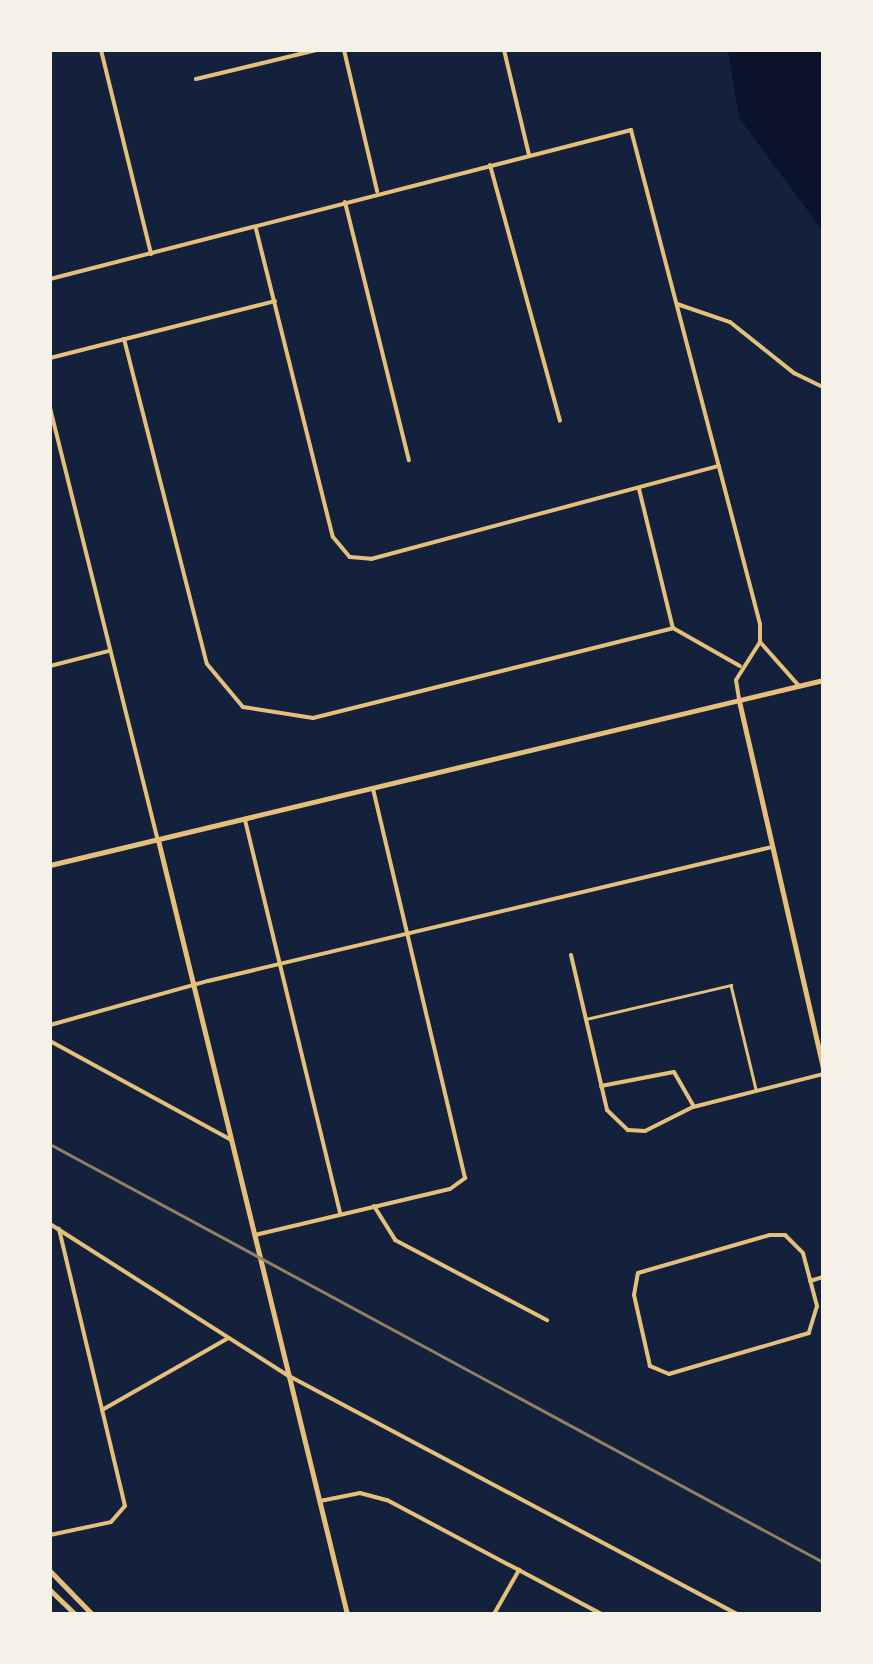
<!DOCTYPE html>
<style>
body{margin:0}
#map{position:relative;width:873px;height:1664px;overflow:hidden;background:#14213d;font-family:"Golos Text",sans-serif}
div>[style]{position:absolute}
.water>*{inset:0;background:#0b132b}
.service>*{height:2.5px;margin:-1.25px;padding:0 1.25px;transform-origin:1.25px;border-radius:1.25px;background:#e5c07b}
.minor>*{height:4px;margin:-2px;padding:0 2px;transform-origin:2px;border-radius:2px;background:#e5c07b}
.tertiary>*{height:5px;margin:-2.5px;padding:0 2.5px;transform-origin:2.5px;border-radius:2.5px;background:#e5c07b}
.rail>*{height:2.5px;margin:-1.25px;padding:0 1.25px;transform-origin:1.25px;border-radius:1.25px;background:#918062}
span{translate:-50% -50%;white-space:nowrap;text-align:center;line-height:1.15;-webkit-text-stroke:10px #f6f1e7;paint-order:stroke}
.frame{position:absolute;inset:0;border:52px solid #f6f1e7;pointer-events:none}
</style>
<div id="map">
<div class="water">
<i style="clip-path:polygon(728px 50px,823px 50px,823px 231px,739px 118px)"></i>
</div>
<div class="service">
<i style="left:586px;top:1019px;width:149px;rotate:-13.2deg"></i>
<i style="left:731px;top:985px;width:107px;rotate:76.5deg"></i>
</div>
<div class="minor">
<i style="left:101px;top:50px;width:210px;rotate:76.2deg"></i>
<i style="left:344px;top:50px;width:145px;rotate:76.8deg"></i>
<i style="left:504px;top:50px;width:108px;rotate:76.6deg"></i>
<i style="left:196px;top:79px;width:124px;rotate:-13.5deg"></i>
<i style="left:490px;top:165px;width:265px;rotate:74.7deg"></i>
<i style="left:345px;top:202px;width:266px;rotate:76.1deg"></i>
<i style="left:256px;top:229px;width:317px;rotate:76deg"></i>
<i style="left:333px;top:537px;width:26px;rotate:50deg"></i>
<i style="left:350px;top:557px;width:21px;rotate:5deg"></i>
<i style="left:371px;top:559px;width:360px;rotate:-15deg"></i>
<i style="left:50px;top:279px;width:600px;rotate:-14.38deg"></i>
<i style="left:631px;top:130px;width:511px;rotate:75.36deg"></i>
<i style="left:760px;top:624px;width:18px;rotate:90deg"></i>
<i style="left:760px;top:642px;width:45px;rotate:122.3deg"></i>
<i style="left:736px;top:680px;width:20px;rotate:81deg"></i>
<i style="left:677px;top:304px;width:56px;rotate:18.8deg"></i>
<i style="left:730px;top:322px;width:82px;rotate:38.6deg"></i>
<i style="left:794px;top:373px;width:32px;rotate:26deg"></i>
<i style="left:124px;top:339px;width:335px;rotate:75.7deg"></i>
<i style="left:207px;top:664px;width:56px;rotate:50.1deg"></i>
<i style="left:243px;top:707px;width:71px;rotate:8.9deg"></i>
<i style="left:313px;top:718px;width:371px;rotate:-14deg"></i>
<i style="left:50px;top:358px;width:232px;rotate:-14.2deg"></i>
<i style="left:50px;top:408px;width:445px;rotate:76deg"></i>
<i style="left:639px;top:489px;width:143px;rotate:76.3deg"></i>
<i style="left:673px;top:628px;width:77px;rotate:29.6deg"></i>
<i style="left:760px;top:642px;width:59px;rotate:48.4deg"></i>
<i style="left:50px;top:666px;width:61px;rotate:-14.3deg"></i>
<i style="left:245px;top:820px;width:405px;rotate:76.4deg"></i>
<i style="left:571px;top:955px;width:159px;rotate:76.9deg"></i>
<i style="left:607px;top:1110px;width:29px;rotate:44deg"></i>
<i style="left:628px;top:1130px;width:17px;rotate:3deg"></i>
<i style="left:645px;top:1131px;width:54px;rotate:-26.6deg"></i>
<i style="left:693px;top:1107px;width:134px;rotate:-14.2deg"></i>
<i style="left:50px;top:1025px;width:164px;rotate:-15.6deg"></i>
<i style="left:208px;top:981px;width:580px;rotate:-13.37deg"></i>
<i style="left:50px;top:1041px;width:205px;rotate:28.6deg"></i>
<i style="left:601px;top:1086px;width:74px;rotate:-10.9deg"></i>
<i style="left:674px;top:1072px;width:38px;rotate:60deg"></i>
<i style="left:374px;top:1206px;width:40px;rotate:58deg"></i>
<i style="left:395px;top:1240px;width:172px;rotate:27.8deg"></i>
<i style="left:50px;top:1224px;width:283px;rotate:32.5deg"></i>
<i style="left:289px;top:1376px;width:507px;rotate:27.98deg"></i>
<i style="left:255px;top:1235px;width:200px;rotate:-13.3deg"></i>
<i style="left:450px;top:1189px;width:19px;rotate:-36deg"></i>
<i style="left:465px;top:1178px;width:400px;rotate:-103.3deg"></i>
<i style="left:770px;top:1235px;width:15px"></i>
<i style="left:785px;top:1235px;width:25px;rotate:45deg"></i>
<i style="left:803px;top:1253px;width:55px;rotate:75.2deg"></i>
<i style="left:817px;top:1306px;width:28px;rotate:107deg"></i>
<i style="left:809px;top:1333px;width:146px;rotate:163.7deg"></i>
<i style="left:669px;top:1374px;width:21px;rotate:-157deg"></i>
<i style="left:650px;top:1366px;width:73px;rotate:-102.7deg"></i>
<i style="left:634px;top:1295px;width:22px;rotate:-80deg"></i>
<i style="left:638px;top:1273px;width:137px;rotate:-16.1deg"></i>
<i style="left:810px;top:1281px;width:14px;rotate:-17deg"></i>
<i style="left:102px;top:1410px;width:145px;rotate:-29.7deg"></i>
<i style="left:320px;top:1501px;width:41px;rotate:-11.3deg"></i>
<i style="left:360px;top:1493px;width:28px;rotate:15deg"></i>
<i style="left:387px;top:1500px;width:242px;rotate:28deg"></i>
<i style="left:50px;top:1535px;width:62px;rotate:-12deg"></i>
<i style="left:111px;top:1522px;width:21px;rotate:-49deg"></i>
<i style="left:125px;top:1506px;width:285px;rotate:-103.4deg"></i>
<i style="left:494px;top:1614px;width:51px;rotate:-60.4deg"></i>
</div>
<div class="tertiary">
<i style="left:739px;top:701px;width:377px;rotate:77.1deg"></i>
<i style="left:158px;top:840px;width:797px;rotate:76.28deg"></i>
<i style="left:50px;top:865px;width:795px;rotate:-13.46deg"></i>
<i style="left:50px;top:1571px;width:60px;rotate:45.7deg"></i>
<i style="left:50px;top:1590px;width:35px;rotate:44deg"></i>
</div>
<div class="rail">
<i style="left:50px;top:1144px;width:879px;rotate:28.4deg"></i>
</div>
<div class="frame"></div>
</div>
